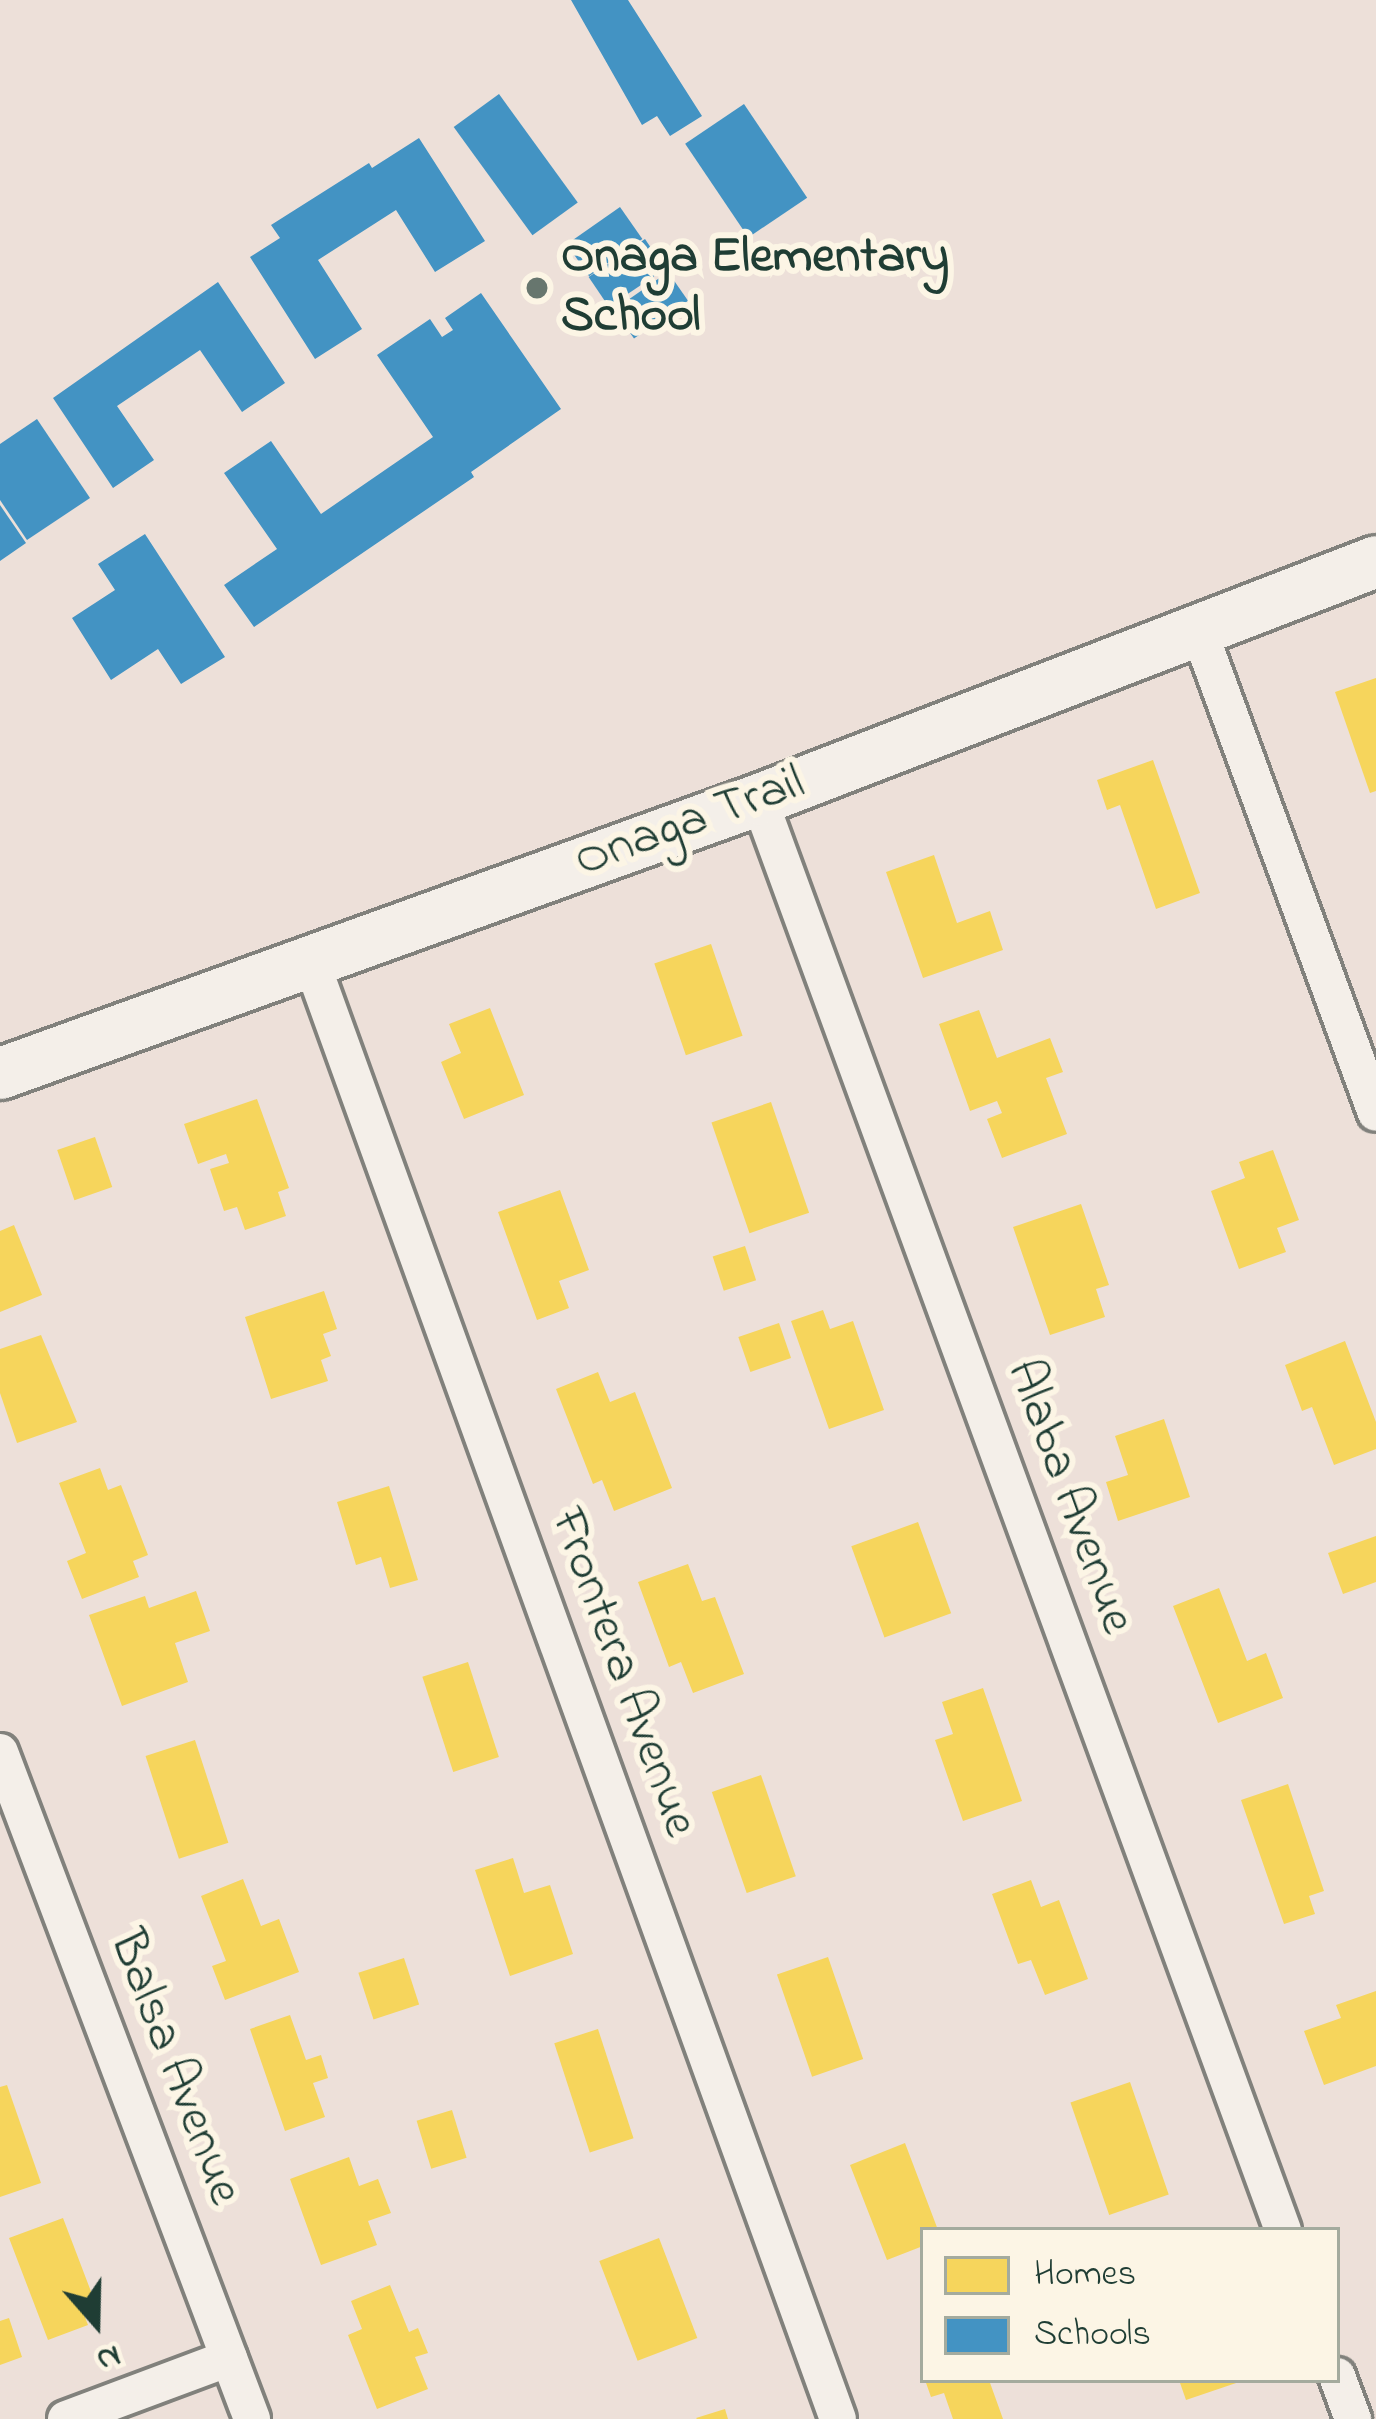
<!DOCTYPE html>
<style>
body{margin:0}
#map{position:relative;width:1376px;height:2419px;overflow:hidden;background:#ede0d9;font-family:"Indie Flower",sans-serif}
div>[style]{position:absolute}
.homes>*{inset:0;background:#f6d55c;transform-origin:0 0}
.schools>*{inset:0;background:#4393c3;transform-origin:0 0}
.roads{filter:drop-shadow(3px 0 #81817c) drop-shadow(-3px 0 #81817c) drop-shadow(0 3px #81817c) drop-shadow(0 -3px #81817c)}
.street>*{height:36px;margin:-18px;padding:0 18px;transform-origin:18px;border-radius:18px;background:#f4efe9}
.secondary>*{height:51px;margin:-25.5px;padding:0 25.5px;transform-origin:25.5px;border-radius:25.5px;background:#f4efe9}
.dots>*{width:33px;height:33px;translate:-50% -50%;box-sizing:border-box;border:6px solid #fcf5e5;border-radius:50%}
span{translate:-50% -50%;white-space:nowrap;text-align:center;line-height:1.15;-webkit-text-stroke:12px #fcf5e5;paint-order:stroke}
.poi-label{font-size:51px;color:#1f3d34;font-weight:700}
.left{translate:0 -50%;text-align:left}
.street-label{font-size:51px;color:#1f3d34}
.legend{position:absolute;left:920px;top:2227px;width:420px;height:156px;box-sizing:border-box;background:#fcf5e5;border:3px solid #a4ab9e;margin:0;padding:15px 21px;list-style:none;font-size:36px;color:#1f3d34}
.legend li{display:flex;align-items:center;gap:24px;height:60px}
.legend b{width:60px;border:3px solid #a4ab9e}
.north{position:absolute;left:36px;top:2263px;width:120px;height:120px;-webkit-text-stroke:9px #fcf5e5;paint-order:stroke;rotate:160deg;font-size:33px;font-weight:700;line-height:48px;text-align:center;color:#1f3d34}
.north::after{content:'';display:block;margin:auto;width:42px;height:54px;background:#1f3d34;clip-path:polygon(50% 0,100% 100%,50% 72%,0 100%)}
</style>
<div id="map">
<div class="homes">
<i style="clip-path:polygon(1376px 678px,1376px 791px,1370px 793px,1335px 692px)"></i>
<i style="clip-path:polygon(1153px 760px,1200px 893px,1156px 909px,1120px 805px,1107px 810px,1097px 780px)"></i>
<i style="clip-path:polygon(934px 855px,957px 923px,990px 911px,1003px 950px,923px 978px,886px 872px)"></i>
<i style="left:711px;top:944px;width:97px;height:60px;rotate:71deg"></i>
<i style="clip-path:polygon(490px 1008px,524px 1095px,464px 1119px,441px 1062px,461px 1053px,449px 1024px)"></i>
<i style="clip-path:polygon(979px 1010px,997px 1058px,1050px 1038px,1063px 1072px,1046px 1078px,1067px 1134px,1002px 1158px,987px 1119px,1002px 1113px,997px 1101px,970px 1111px,939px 1024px)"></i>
<i style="clip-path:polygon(257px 1099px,289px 1188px,278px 1192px,286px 1216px,245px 1230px,237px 1207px,224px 1211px,210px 1169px,229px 1163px,226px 1154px,198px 1164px,184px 1124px)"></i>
<i style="left:771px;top:1102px;width:117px;height:63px;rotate:71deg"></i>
<i style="left:95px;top:1137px;width:53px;height:40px;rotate:71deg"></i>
<i style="clip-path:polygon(1273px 1150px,1299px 1220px,1277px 1228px,1286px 1252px,1239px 1269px,1211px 1191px,1245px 1178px,1239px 1162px)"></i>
<i style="clip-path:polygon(560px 1190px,589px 1270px,559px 1281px,569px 1308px,537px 1320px,498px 1212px)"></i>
<i style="clip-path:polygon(1081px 1204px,1109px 1285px,1096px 1289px,1105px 1317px,1050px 1335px,1013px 1227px)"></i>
<i style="clip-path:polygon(14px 1225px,42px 1295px,0 1312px,0 1231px)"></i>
<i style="left:745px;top:1246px;width:36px;height:34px;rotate:72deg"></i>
<i style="clip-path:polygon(324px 1291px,337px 1329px,323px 1334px,331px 1356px,321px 1360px,328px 1381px,271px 1399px,245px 1317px)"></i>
<i style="clip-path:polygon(823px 1310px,830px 1329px,853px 1321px,884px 1410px,829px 1429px,791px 1321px)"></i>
<i style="left:779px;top:1323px;width:37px;height:43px;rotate:71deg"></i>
<i style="clip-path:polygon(41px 1335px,77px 1422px,17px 1443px,0 1393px,0 1349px)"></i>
<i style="clip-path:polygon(1345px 1341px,1376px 1422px,1376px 1449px,1334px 1465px,1312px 1407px,1302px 1411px,1285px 1365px)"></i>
<i style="clip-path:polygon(598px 1372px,610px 1402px,635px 1392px,672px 1488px,614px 1511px,602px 1480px,593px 1484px,556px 1389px)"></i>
<i style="clip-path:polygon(1164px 1419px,1190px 1497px,1118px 1521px,1106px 1482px,1128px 1475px,1115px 1436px)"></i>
<i style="clip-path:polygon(100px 1468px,108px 1490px,121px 1485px,148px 1555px,133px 1561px,139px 1577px,82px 1599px,67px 1561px,86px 1553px,59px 1483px)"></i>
<i style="clip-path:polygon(389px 1486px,418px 1580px,390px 1588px,381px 1557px,356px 1565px,337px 1502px)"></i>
<i style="left:918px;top:1522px;width:97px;height:71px;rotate:70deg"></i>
<i style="clip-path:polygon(1376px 1536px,1376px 1582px,1343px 1594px,1328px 1553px)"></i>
<i style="clip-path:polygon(688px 1564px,702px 1601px,715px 1597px,744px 1674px,693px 1693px,681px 1662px,669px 1667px,638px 1582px)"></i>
<i style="clip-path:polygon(1219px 1588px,1247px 1661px,1266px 1653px,1283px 1698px,1218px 1723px,1173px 1606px)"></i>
<i style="clip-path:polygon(196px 1591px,210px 1631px,175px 1643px,188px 1682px,122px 1706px,89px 1615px,145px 1596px,149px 1608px)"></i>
<i style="left:468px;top:1662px;width:100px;height:48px;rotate:72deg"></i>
<i style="clip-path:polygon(983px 1688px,1022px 1801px,963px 1821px,935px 1740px,953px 1734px,942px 1702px)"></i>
<i style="left:195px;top:1740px;width:108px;height:52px;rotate:72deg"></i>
<i style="left:761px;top:1775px;width:107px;height:52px;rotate:71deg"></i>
<i style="clip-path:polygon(1288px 1784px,1324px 1891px,1309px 1896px,1315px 1914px,1284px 1924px,1241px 1800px)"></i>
<i style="clip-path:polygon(513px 1858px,524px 1893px,550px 1885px,573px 1954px,510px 1976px,475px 1870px)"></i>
<i style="clip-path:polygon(243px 1879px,261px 1926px,279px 1919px,299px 1972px,225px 2000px,212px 1966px,226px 1961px,201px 1896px)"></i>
<i style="clip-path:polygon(1031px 1880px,1041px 1907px,1059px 1900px,1088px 1979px,1045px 1995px,1031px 1960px,1018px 1964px,992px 1894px)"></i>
<i style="left:828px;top:1957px;width:108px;height:54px;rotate:71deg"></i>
<i style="left:404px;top:1958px;width:49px;height:48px;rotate:72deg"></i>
<i style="clip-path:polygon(1376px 1991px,1376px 2066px,1324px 2085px,1304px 2031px,1341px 2018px,1336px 2005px)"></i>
<i style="clip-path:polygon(290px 2015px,306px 2060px,321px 2055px,328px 2078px,313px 2083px,325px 2117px,285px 2131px,250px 2029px)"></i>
<i style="left:598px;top:2029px;width:115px;height:46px;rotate:72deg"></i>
<i style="left:1130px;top:2082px;width:119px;height:63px;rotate:71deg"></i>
<i style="clip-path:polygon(7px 2085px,41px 2183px,0 2197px,0 2087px)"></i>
<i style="left:452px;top:2110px;width:50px;height:37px;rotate:73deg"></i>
<i style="clip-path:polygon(905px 2143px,938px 2230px,923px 2230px,923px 2246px,887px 2260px,850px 2165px)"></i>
<i style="clip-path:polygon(349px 2157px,359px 2186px,378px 2179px,391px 2213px,368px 2221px,377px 2245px,321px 2265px,290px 2179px)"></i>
<i style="clip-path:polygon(63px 2218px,95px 2302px,81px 2307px,88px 2325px,48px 2340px,9px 2238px)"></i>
<i style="left:659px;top:2238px;width:107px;height:64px;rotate:69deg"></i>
<i style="clip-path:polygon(390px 2285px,409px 2332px,418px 2328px,428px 2353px,415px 2357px,428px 2389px,377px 2409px,348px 2335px,362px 2329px,351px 2301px)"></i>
<i style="clip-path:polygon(9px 2318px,22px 2357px,0 2365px,0 2321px)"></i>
<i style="clip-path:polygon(925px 2380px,989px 2380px,1003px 2419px,953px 2419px,944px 2393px,931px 2397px)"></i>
<i style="clip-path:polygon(1179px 2380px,1242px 2380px,1242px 2381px,1186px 2400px)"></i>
<i style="clip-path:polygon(725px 2409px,728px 2419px,697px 2419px,696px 2418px)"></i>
</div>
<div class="schools">
<i style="clip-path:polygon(571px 0,628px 0,702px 116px,670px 136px,657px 116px,642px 125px)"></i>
<i style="left:499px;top:94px;width:134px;height:56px;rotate:54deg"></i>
<i style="left:744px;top:104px;width:113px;height:71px;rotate:56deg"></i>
<i style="clip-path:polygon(419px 138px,485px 241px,435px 272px,396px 210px,318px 260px,362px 329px,315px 359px,250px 257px,280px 238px,271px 225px,369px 163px,372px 168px)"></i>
<i style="left:620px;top:207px;width:39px;height:65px;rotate:55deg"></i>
<i style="left:645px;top:239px;width:36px;height:68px;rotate:56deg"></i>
<i style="left:668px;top:272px;width:35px;height:66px;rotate:55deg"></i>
<i style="clip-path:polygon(218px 282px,285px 383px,242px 412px,200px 350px,117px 406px,154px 460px,113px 488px,53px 398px)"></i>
<i style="clip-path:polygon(481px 293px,561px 409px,471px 472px,474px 477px,254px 627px,224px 585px,277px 549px,224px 473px,271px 441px,321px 514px,433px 437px,377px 355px,430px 319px,442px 337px,453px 330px,445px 318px)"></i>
<i style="clip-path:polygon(37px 419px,90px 498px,27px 540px,0 500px,0 444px)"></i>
<i style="clip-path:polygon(0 505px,26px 543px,0 561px)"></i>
<i style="clip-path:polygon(145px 534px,225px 657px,181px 684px,158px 649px,111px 680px,72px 618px,115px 590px,98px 564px)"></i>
</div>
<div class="roads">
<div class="street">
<i style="left:1199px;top:631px;width:513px;rotate:69.84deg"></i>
<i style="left:759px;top:799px;width:1524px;rotate:69.89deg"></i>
<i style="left:311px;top:961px;width:1550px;rotate:70.13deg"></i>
<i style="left:0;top:1752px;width:713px;rotate:69.3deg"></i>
<i style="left:1337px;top:2376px;width:46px;rotate:69.6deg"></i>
<i style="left:66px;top:2419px;width:174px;rotate:-20.5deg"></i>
</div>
<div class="secondary">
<i style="left:0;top:1073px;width:807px;rotate:-19.85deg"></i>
<i style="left:759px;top:799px;width:661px;rotate:-21.09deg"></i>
</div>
</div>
<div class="dots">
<i style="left:537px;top:288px;background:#67766e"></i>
</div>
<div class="poi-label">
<span class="left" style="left:561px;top:288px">Onaga Elementary<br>School</span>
</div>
<div class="street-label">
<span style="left:690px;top:823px;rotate:-20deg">Onaga Trail</span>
<span style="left:1069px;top:1497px;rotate:70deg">Alaba Avenue</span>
<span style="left:622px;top:1673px;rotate:70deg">Frontera Avenue</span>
<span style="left:174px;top:2068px;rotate:69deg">Balsa Avenue</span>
</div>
<ul class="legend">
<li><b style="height:33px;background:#f6d55c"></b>Homes</li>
<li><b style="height:33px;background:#4393c3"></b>Schools</li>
</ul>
<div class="north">N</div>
</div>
